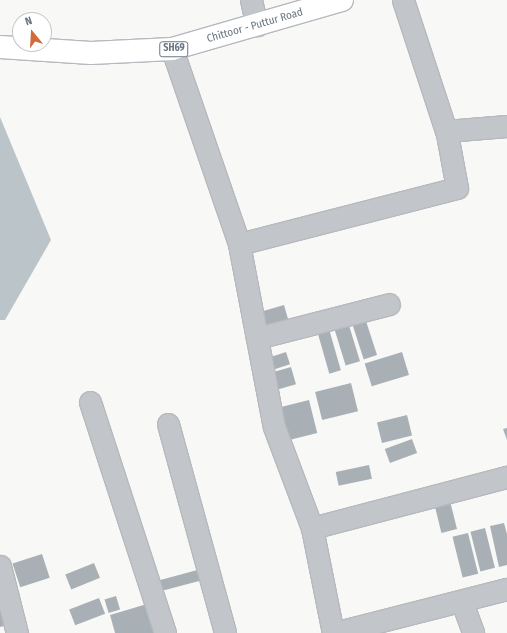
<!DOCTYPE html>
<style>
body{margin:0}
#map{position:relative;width:507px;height:633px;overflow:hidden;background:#f8f8f6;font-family:"Fira Sans Condensed",sans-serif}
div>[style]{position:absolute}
.water>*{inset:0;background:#bbc4c8}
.building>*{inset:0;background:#a9b0b5;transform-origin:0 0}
.roads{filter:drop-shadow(1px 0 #b6b9bd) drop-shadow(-1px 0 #b6b9bd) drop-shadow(0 1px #b6b9bd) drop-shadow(0 -1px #b6b9bd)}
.minor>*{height:21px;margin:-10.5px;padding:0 10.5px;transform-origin:10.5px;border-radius:10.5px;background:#c2c5c9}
.primary>*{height:22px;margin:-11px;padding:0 11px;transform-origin:11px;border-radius:11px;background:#fff}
span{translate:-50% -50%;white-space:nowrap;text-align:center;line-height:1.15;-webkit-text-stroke:4px #fff;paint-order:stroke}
.shield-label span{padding:1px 3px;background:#fff;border:1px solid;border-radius:3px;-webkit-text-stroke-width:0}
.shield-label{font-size:10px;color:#6a7683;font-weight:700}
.street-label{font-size:11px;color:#6a7683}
.north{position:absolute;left:12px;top:12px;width:40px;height:40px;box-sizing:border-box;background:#fff;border:1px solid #c3c8cd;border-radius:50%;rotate:342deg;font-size:11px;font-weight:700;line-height:16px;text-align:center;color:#6a7683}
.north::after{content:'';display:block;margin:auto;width:14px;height:18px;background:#d16a3d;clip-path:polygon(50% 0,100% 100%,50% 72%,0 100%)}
</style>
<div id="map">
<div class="water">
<i style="clip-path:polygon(0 117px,51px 240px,5px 320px,0 320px)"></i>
</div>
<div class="building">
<i style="left:284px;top:305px;width:18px;height:25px;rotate:74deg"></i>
<i style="left:365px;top:318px;width:39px;height:14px;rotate:72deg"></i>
<i style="left:348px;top:322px;width:41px;height:15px;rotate:73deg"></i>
<i style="left:329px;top:329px;width:43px;height:12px;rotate:74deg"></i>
<i style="left:286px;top:352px;width:13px;height:21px;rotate:72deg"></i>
<i style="left:402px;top:352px;width:24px;height:39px;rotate:73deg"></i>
<i style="left:291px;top:367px;width:18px;height:27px;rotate:74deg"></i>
<i style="left:351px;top:383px;width:29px;height:37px;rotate:76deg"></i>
<i style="left:309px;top:400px;width:34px;height:35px;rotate:76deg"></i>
<i style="left:407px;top:415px;width:21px;height:31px;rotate:76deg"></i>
<i style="clip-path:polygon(507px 428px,507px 440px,503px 429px)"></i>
<i style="left:412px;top:439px;width:15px;height:29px;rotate:70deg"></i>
<i style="left:369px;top:465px;width:14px;height:34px;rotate:78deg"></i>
<i style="left:449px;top:497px;width:33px;height:16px;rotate:76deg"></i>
<i style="clip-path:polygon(504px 523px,507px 534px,507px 565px,499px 567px,490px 526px)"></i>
<i style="left:485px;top:528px;width:41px;height:15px;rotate:76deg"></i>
<i style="left:468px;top:533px;width:42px;height:16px;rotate:76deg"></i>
<i style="left:42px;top:554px;width:25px;height:31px;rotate:72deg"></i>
<i style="left:94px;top:563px;width:16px;height:31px;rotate:68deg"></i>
<i style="left:201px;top:569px;width:11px;height:43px;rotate:75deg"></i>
<i style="left:116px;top:596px;width:14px;height:12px;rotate:73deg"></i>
<i style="left:99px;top:598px;width:17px;height:32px;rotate:69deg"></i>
<i style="clip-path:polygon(0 603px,11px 624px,0 627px)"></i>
<i style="clip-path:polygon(147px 604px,154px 633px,115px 633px,110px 615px)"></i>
</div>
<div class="roads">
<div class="minor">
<i style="left:251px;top:0;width:26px;rotate:77deg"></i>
<i style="left:172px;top:49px;width:206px;rotate:71deg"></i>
<i style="left:239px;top:244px;width:225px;rotate:-14.4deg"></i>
<i style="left:457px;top:188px;width:55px;rotate:-100.5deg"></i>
<i style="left:447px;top:134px;width:141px;rotate:-108.2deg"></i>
<i style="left:446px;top:131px;width:61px;rotate:-4.7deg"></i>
<i style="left:239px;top:244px;width:186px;rotate:79.2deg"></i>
<i style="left:274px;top:427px;width:108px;rotate:69.4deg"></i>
<i style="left:312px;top:528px;width:107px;rotate:78.7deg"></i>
<i style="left:257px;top:338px;width:136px;rotate:-14.4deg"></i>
<i style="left:90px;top:402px;width:243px;rotate:72deg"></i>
<i style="left:168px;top:424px;width:217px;rotate:74.7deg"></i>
<i style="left:312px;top:528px;width:202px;rotate:-14.7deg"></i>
<i style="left:0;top:566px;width:69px;rotate:75.8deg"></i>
<i style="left:462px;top:602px;width:33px;rotate:70deg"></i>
<i style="left:334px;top:633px;width:179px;rotate:-14.3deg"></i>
</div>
<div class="primary">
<i style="left:0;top:47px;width:91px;rotate:3.8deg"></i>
<i style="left:91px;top:53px;width:81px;rotate:-2.8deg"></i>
<i style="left:172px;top:49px;width:177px;rotate:-16.1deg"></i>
</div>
</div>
<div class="shield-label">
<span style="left:174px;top:49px">SH69</span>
</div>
<div class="street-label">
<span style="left:255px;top:26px;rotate:-16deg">Chittoor - Puttur Road</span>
</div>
<div class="north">N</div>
</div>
